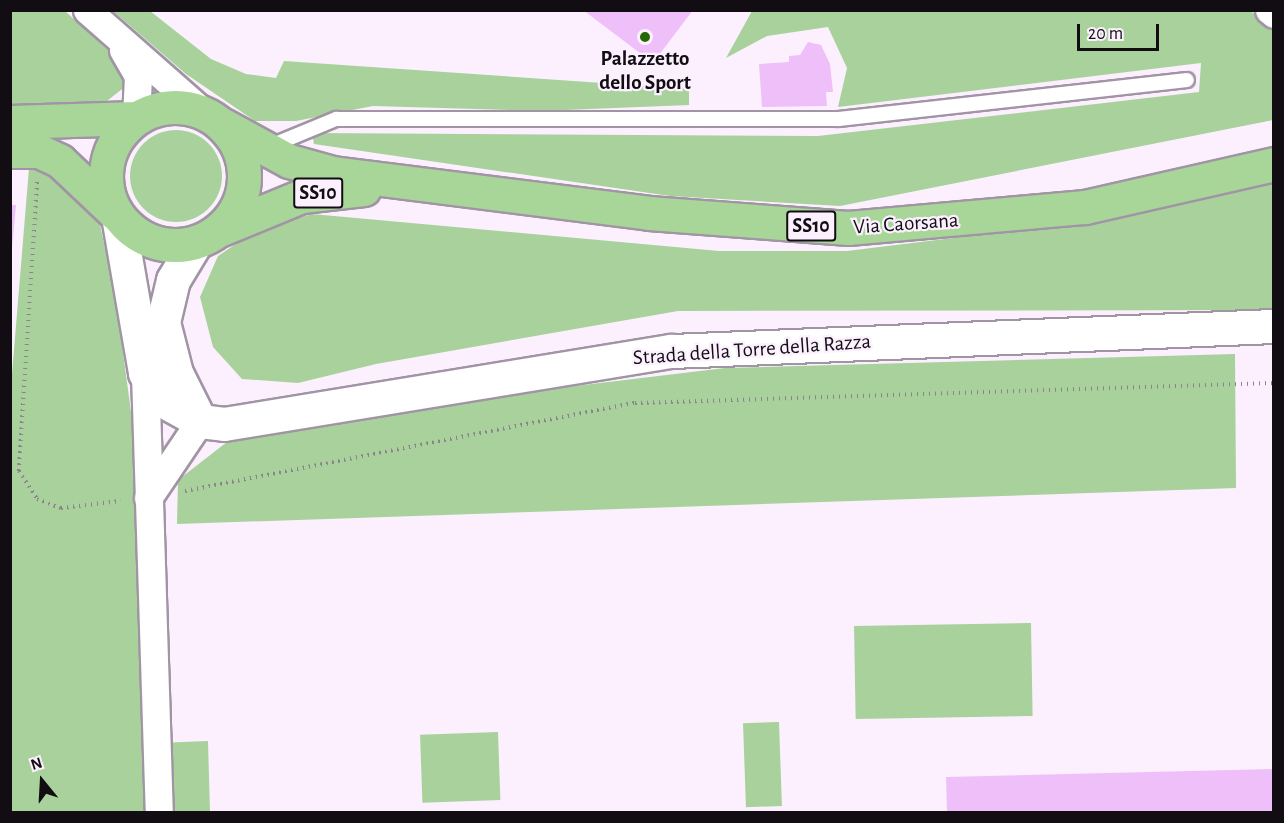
<!DOCTYPE html>
<style>
body{margin:0}
#map{position:relative;width:1284px;height:823px;overflow:hidden;background:#fcf0fe;font-family:"Alegreya Sans",sans-serif}
div>[style]{position:absolute}
.green>*{inset:0;background:#a8d19c;transform-origin:0 0}
.round{border-radius:50%}
.building>*{inset:0;background:#efbffa}
.path>*{height:4px;margin-top:-2px;transform-origin:0;background:repeating-linear-gradient(90deg,#8c838d 0 1.5px,transparent 0 6px)}
.roads{filter:drop-shadow(2px 0 #a194a4) drop-shadow(-2px 0 #a194a4) drop-shadow(0 2px #a194a4) drop-shadow(0 -2px #a194a4)}
.service>*{height:14px;margin:-7px;padding:0 7px;transform-origin:7px;border-radius:7px;background:#fff}
.minor>*{height:27px;margin:-13.5px;padding:0 13.5px;transform-origin:13.5px;border-radius:13.5px;background:#fff}
.tertiary>*{height:33px;margin:-16.5px;padding:0 16.5px;transform-origin:16.5px;border-radius:16.5px;background:#fff}
.primary>*{height:33px;margin:-16.5px;padding:0 16.5px;transform-origin:16.5px;border-radius:16.5px;background:#a7d698}
.primary>.ring{margin:-16.5px;padding:0;box-sizing:content-box;background:none;border:33px solid #a7d698;border-radius:50%}
.dots>*{width:16px;height:16px;translate:-50% -50%;box-sizing:border-box;border:3px solid #fcf0fe;border-radius:50%}
span{translate:-50% -50%;white-space:nowrap;text-align:center;line-height:1.15;-webkit-text-stroke:4.5px #fcf0fe;paint-order:stroke}
.shield-label span{padding:2px 4px;background:#fcf0fe;border:2px solid;border-radius:4px;-webkit-text-stroke-width:0}
.shield-label{font-size:20px;color:#110d12;font-weight:700}
.poi-label{font-size:21px;color:#110d12;font-weight:700}
.street-label{font-size:21px;color:#110d12}
.frame{position:absolute;inset:0;border:12px solid #110d12;pointer-events:none}
.north{position:absolute;left:12px;top:751px;width:60px;height:60px;-webkit-text-stroke:4px #fcf0fe;paint-order:stroke;rotate:342deg;font-size:16px;font-weight:700;line-height:24px;text-align:center;color:#110d12}
.north::after{content:'';display:block;margin:auto;width:21px;height:27px;background:#110d12;clip-path:polygon(50% 0,100% 100%,50% 72%,0 100%)}
.scale{position:absolute;left:1077px;top:24px;width:82px;height:27px;box-sizing:border-box;border:3px solid #110d12;border-top:0;padding-left:8px;font-size:18px;line-height:21px;white-space:nowrap;color:#110d12;-webkit-text-stroke:4px #fcf0fe;paint-order:stroke}
</style>
<div id="map">
<div class="green">
<i style="clip-path:polygon(1249px 10px,1273px 28px,1273px 120px,840px 206px,670px 196px,314px 144px,312px 133px,818px 136px,1199px 92px,1201px 63px,838px 107px,847px 68px,828px 27px,767px 36px,726px 58px,752px 11px)"></i>
<i style="clip-path:polygon(11px 11px,65px 11px,111px 53px,126px 86px,98px 108px,11px 113px)"></i>
<i style="clip-path:polygon(113px 11px,150px 11px,211px 59px,246px 74px,276px 78px,284px 61px,689px 89px,689px 105px,540px 111px,373px 106px,296px 121px,255px 121px,186px 74px)"></i>
<i class="round" style="left:130px;top:130px;width:92px;height:92px"></i>
<i style="clip-path:polygon(39px 151px,99px 219px,116px 302px,149px 543px,157px 743px,208px 741px,210px 812px,11px 812px,11px 386px,30px 156px)"></i>
<i style="clip-path:polygon(1273px 176px,1273px 308px,1257px 310px,678px 311px,376px 364px,298px 383px,242px 379px,213px 347px,200px 297px,218px 256px,252px 233px,312px 214px,719px 251px,847px 251px,1115px 218px)"></i>
<i style="clip-path:polygon(1235px 354px,1236px 488px,177px 524px,178px 480px,236px 435px,450px 401px,725px 368px)"></i>
<i style="left:1031px;top:623px;width:93px;height:177px;rotate:89deg"></i>
<i style="left:779px;top:722px;width:84px;height:36px;rotate:88deg"></i>
<i style="left:498px;top:732px;width:68px;height:78px;rotate:88deg"></i>
</div>
<div class="building">
<i style="clip-path:polygon(583px 10px,693px 10px,653px 63px)"></i>
<i style="clip-path:polygon(808px 42px,821px 45px,830px 64px,833px 92px,826px 92px,827px 106px,762px 107px,759px 64px,789px 62px,789px 56px,800px 55px)"></i>
<i style="clip-path:polygon(10px 205px,16px 205px,12px 248px,10px 248px)"></i>
<i style="clip-path:polygon(1274px 769px,1274px 812px,947px 812px,946px 777px)"></i>
</div>
<div class="path">
<i style="left:37px;top:182px;width:290px;rotate:93.6deg"></i>
<i style="left:19px;top:471px;width:33px;rotate:57deg"></i>
<i style="left:37px;top:499px;width:26px;rotate:21deg"></i>
<i style="left:61px;top:508px;width:60px;rotate:-6.7deg"></i>
<i style="left:185px;top:491px;width:459px;rotate:-11.1deg"></i>
<i style="left:635px;top:403px;width:639px;rotate:-1.79deg"></i>
</div>
<div class="roads">
<div class="service">
<i style="left:268px;top:147px;width:74px;rotate:-22.4deg"></i>
<i style="left:336px;top:119px;width:503px"></i>
<i style="left:839px;top:119px;width:350px;rotate:-6.4deg"></i>
</div>
<div class="minor">
<i style="left:87px;top:10px;width:154px;rotate:41.3deg"></i>
<i style="left:1269px;top:10px;width:6px;rotate:39deg"></i>
<i style="left:123px;top:50px;width:30px;rotate:60deg"></i>
<i style="left:138px;top:76px;width:42px;rotate:92.7deg"></i>
<i style="left:145px;top:373px;width:439px;rotate:88.2deg"></i>
<i style="left:148px;top:498px;width:93px;rotate:-56deg"></i>
</div>
<div class="tertiary">
<i style="left:118px;top:216px;width:159px;rotate:80.2deg"></i>
<i style="left:145px;top:373px;width:32px;rotate:58deg"></i>
<i style="left:162px;top:400px;width:43px;rotate:28.9deg"></i>
<i style="left:200px;top:421px;width:24px;rotate:7deg"></i>
<i style="left:224px;top:424px;width:454px;rotate:-9.3deg"></i>
<i style="left:672px;top:351px;width:603px;rotate:-2.38deg"></i>
<i style="left:196px;top:242px;width:44px;rotate:121.2deg"></i>
<i style="left:173px;top:280px;width:43px;rotate:103.4deg"></i>
<i style="left:163px;top:322px;width:53px;rotate:75.7deg"></i>
<i style="left:176px;top:373px;width:54px;rotate:63.4deg"></i>
</div>
<div class="primary">
<i class="ring" style="left:106px;top:107px;width:105px;height:105px"></i>
<i style="left:10px;top:122px;width:126px;rotate:-1.8deg"></i>
<i style="left:223px;top:125px;width:75px;rotate:28.6deg"></i>
<i style="left:289px;top:161px;width:46px;rotate:15.3deg"></i>
<i style="left:333px;top:173px;width:319px;rotate:7.2deg"></i>
<i style="left:649px;top:213px;width:200px;rotate:4.3deg"></i>
<i style="left:848px;top:228px;width:238px;rotate:-5.1deg"></i>
<i style="left:1085px;top:207px;width:194px;rotate:-12.8deg"></i>
<i style="left:10px;top:151px;width:29px"></i>
<i style="left:39px;top:151px;width:23px;rotate:25deg"></i>
<i style="left:60px;top:161px;width:76px;rotate:43.4deg"></i>
<i style="left:219px;top:230px;width:90px;rotate:-22.3deg"></i>
<i style="left:302px;top:196px;width:62px;rotate:-6.4deg"></i>
</div>
</div>
<div class="dots">
<i style="left:645px;top:37px;background:#236800"></i>
</div>
<div class="shield-label">
<span style="left:318px;top:193px">SS10</span>
<span style="left:811px;top:226px">SS10</span>
</div>
<div class="poi-label">
<span style="left:645px;top:71px">Palazzetto<br>dello Sport</span>
</div>
<div class="street-label">
<span style="left:906px;top:224px;rotate:-4deg">Via Caorsana</span>
<span style="left:752px;top:350px;rotate:-4deg">Strada della Torre della Razza</span>
</div>
<div class="frame"></div>
<div class="north">N</div>
<div class="scale">20 m</div>
</div>
